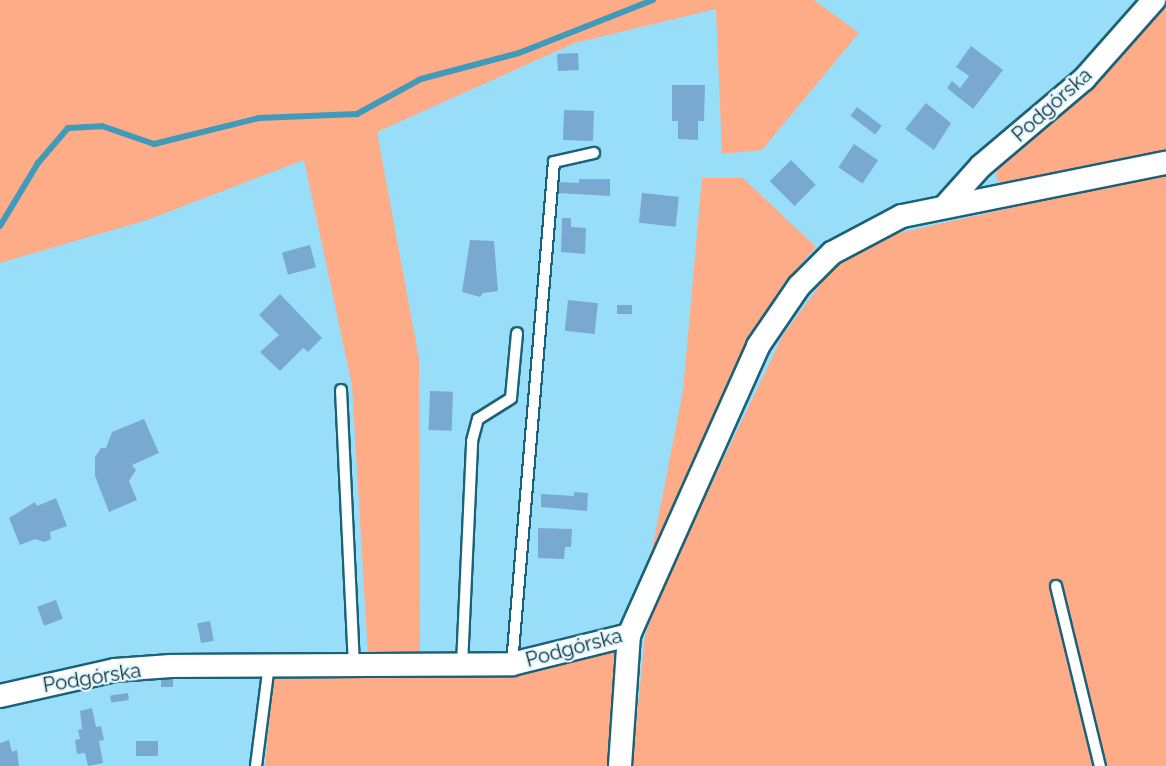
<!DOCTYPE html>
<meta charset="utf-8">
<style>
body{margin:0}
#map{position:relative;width:1166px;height:766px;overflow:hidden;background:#99def8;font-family:Raleway,sans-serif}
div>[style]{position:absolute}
.green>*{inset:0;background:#feab88}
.stream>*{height:6px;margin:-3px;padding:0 3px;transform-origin:3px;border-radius:3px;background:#409bba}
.building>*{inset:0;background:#79a9d1;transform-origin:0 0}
.roads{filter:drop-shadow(2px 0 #1a6279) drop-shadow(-2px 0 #1a6279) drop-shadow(0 2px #1a6279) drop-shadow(0 -2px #1a6279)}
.lane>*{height:10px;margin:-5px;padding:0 5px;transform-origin:5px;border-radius:5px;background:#fff}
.street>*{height:22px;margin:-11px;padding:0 11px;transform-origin:11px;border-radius:11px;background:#fff}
span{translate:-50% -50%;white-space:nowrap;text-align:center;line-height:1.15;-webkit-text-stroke:4.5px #e3f7ff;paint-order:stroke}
.street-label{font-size:20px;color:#0c2932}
</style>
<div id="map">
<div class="green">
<i style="clip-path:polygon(0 0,814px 0,859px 33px,762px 150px,722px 154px,716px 9px,575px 43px,377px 132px,419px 359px,420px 655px,368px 655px,352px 385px,304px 160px,147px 220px,0 263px)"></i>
<i style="clip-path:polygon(1166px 0,1166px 154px,1008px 188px,997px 180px,996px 166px,1087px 91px)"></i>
<i style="clip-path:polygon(1166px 173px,1166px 766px,632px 766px,645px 636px,663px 585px,783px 335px,833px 267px,890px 235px)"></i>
<i style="clip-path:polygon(702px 178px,743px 178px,816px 247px,781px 287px,650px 560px,683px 391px)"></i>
<i style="clip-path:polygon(600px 650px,620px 652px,613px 766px,265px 766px,274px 675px)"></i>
</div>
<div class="stream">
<i style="left:0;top:226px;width:74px;rotate:-58.9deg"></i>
<i style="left:38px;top:163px;width:46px;rotate:-49.4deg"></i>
<i style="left:68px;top:128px;width:34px;rotate:-3deg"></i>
<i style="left:102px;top:126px;width:55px;rotate:19.1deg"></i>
<i style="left:154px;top:144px;width:108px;rotate:-13.9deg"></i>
<i style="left:259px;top:118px;width:98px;rotate:-2.3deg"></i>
<i style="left:357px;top:114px;width:73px;rotate:-28.7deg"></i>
<i style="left:421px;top:79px;width:101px;rotate:-14.9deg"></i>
<i style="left:519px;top:53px;width:144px;rotate:-21.6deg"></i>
</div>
<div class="building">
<i style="clip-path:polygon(971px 46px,1003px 70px,973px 109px,947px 88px,952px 81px,960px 88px,969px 76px,956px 67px)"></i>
<i style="left:578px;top:53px;width:17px;height:21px;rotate:87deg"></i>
<i style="clip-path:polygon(672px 85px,705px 85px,704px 121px,698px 121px,698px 140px,678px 139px,678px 121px,672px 121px)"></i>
<i style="clip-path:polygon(926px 103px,951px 123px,934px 150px,905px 129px)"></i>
<i style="left:857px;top:107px;width:31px;height:11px;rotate:37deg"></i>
<i style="left:564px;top:110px;width:30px;height:30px;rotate:2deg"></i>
<i style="left:854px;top:144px;width:29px;height:28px;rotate:34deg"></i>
<i style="left:791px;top:160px;width:35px;height:30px;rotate:45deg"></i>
<i style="clip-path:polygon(579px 179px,610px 179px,610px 196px,558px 193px,559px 182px,579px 183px)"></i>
<i style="left:642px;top:193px;width:37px;height:30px;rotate:6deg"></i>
<i style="clip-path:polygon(562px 218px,571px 218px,571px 227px,586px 228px,585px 254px,561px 252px)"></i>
<i style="clip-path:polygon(470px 240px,494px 241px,498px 291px,483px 293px,480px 297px,462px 292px)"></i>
<i style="left:310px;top:245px;width:23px;height:29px;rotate:75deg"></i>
<i style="clip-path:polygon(280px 294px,322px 338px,308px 352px,303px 348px,280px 371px,260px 352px,279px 335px,259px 315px)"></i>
<i style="left:568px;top:300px;width:30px;height:31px;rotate:6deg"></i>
<i style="left:617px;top:305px;width:15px;height:9px"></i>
<i style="left:430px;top:391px;width:23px;height:39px;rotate:2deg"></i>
<i style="clip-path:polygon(144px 419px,159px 453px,132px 465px,136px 470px,129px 481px,137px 500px,109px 512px,95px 476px,95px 457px,101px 448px,106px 448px,112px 432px)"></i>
<i style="clip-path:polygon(574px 492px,588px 493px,587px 511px,541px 507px,541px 494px,574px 496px)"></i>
<i style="clip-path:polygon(56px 498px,67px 526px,50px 532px,51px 539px,44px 542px,35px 539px,20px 545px,9px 518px,35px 502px,37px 506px)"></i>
<i style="clip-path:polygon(538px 528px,572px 529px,571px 547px,565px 547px,564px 559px,538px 558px)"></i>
<i style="left:56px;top:600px;width:20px;height:20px;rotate:70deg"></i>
<i style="left:210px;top:621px;width:20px;height:13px;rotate:79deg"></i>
<i style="left:161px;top:678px;width:12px;height:9px"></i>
<i style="left:128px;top:693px;width:7px;height:18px;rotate:82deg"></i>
<i style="clip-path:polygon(92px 708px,96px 727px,101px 726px,104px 740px,99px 741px,103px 763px,88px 766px,85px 753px,77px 754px,75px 740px,80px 739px,78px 730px,82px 729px,80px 711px)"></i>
<i style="clip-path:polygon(9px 740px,12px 752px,17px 750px,19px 766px,0 766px,0 743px)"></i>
<i style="left:158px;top:741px;width:15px;height:22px;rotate:90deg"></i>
</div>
<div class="roads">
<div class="lane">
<i style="left:341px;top:390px;width:276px;rotate:87.3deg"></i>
<i style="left:1056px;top:586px;width:185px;rotate:76.3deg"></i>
<i style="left:512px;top:664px;width:504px;rotate:-85.22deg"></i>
<i style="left:554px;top:162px;width:41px;rotate:-12.7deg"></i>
<i style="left:462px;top:665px;width:224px;rotate:-87.4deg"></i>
<i style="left:472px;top:441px;width:23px;rotate:-75deg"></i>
<i style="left:478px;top:419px;width:39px;rotate:-32deg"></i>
<i style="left:511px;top:398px;width:65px;rotate:-84.7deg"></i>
<i style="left:256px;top:766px;width:102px;rotate:-82.7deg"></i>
</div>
<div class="street">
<i style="left:945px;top:206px;width:54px;rotate:-48deg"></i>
<i style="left:981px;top:166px;width:135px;rotate:-40.2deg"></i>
<i style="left:1084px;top:79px;width:106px;rotate:-48.5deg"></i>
<i style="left:0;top:696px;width:118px;rotate:-12.7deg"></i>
<i style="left:115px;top:670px;width:56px;rotate:-4.1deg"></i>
<i style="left:171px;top:666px;width:341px;rotate:-0.3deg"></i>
<i style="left:512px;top:664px;width:121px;rotate:-13.9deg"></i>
<i style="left:620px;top:766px;width:131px;rotate:-86.1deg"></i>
<i style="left:629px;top:635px;width:316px;rotate:-65.9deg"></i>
<i style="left:758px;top:346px;width:73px;rotate:-55.7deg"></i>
<i style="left:799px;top:286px;width:47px;rotate:-45deg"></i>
<i style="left:832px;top:253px;width:79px;rotate:-27.9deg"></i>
<i style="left:902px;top:216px;width:269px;rotate:-11.4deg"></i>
</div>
</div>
<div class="street-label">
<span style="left:1052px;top:105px;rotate:-42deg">Podgórska</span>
<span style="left:574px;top:648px;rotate:-15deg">Podgórska</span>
<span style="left:92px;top:678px;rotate:-9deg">Podgórska</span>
</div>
</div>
